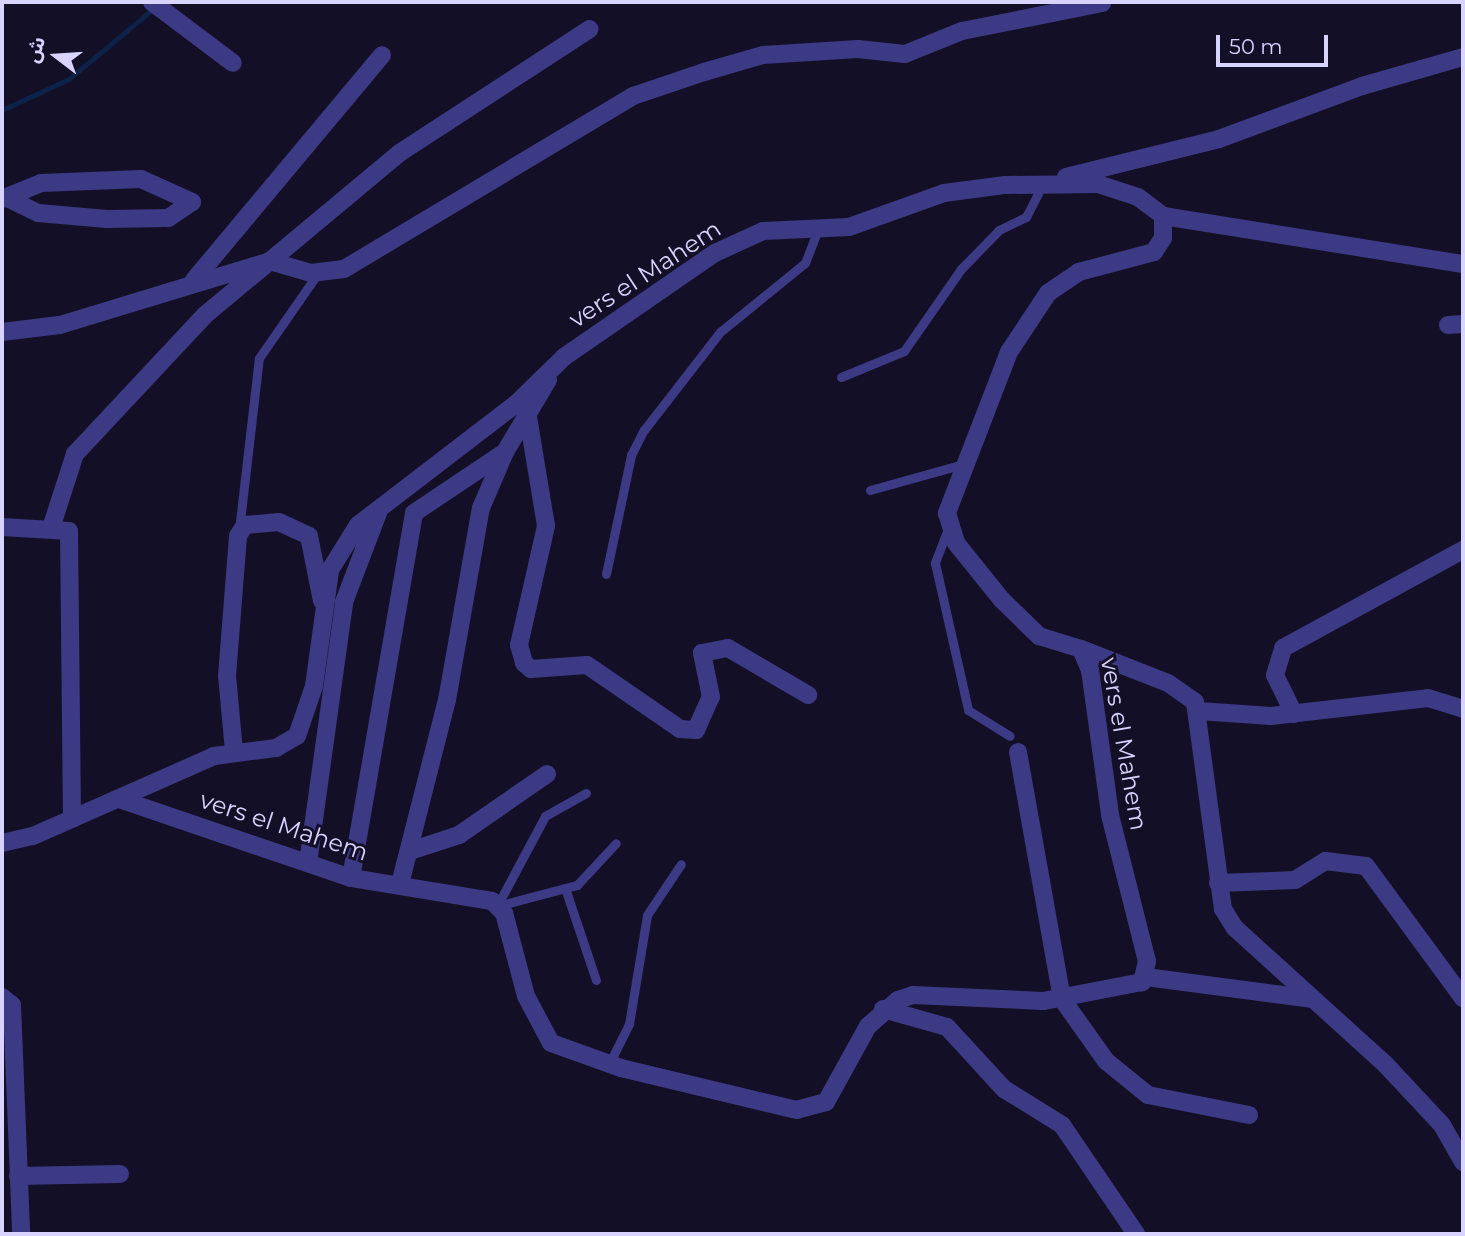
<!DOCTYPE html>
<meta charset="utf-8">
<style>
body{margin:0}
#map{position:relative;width:1465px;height:1236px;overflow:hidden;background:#130f26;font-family:Montserrat,"Noto Sans Arabic",sans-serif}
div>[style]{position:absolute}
.stream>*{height:4.5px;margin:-2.25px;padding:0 2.25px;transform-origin:2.25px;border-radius:2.25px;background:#0c2248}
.service>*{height:9px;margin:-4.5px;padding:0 4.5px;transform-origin:4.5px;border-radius:4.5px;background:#3d3a85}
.minor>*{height:18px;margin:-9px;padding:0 9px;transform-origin:9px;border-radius:9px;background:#3d3a85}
span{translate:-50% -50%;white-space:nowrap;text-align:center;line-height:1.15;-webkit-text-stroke:6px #130f26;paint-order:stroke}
.street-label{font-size:24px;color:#d9d4ff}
.frame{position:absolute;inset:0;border:4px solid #d9d4ff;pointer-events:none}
.north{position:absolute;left:21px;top:21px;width:70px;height:70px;-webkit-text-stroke:5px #130f26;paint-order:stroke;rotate:287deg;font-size:19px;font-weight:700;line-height:28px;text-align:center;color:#d9d4ff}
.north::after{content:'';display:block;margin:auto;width:24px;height:32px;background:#d9d4ff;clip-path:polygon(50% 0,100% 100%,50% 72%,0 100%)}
.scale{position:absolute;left:1216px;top:35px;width:112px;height:32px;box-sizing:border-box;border:4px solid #d9d4ff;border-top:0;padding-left:9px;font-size:21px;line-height:24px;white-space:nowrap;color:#d9d4ff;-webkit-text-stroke:5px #130f26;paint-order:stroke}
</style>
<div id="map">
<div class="stream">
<i style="left:2px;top:110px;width:74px;rotate:-24.8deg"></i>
<i style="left:69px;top:79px;width:109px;rotate:-39.8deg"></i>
</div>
<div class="service">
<i style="left:841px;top:377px;width:68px;rotate:-22.4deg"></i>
<i style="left:904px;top:351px;width:100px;rotate:-55.2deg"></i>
<i style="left:961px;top:269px;width:54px;rotate:-45.7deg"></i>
<i style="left:999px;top:230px;width:30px;rotate:-26deg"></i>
<i style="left:1026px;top:217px;width:36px;rotate:-63deg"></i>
<i style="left:870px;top:490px;width:93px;rotate:-15.5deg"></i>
<i style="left:949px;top:526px;width:40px;rotate:111deg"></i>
<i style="left:935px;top:563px;width:151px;rotate:77.3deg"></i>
<i style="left:968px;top:710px;width:49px;rotate:31.8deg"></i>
<i style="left:239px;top:530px;width:173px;rotate:-83.4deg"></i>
<i style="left:259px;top:358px;width:103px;rotate:-55.2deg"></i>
<i style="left:606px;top:574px;width:122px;rotate:-78.1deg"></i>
<i style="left:631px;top:455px;width:28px;rotate:-63deg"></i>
<i style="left:644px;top:430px;width:124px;rotate:-52.2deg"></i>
<i style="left:720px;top:332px;width:109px;rotate:-39.1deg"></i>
<i style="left:805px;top:263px;width:36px;rotate:-69deg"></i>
<i style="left:566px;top:891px;width:94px;rotate:71.4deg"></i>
<i style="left:497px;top:906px;width:102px;rotate:-61.9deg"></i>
<i style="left:545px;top:816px;width:47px;rotate:-29.3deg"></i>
<i style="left:497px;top:906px;width:83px;rotate:-14.7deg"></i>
<i style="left:577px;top:885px;width:57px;rotate:-47.1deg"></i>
<i style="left:609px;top:1064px;width:45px;rotate:-63.4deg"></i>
<i style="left:629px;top:1024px;width:110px;rotate:-80.6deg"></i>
<i style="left:647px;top:915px;width:61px;rotate:-56.3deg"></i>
</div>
<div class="minor">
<i style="left:152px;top:2px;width:101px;rotate:37deg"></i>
<i style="left:1066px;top:177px;width:158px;rotate:-13.9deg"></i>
<i style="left:1219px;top:139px;width:153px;rotate:-20.3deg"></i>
<i style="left:1362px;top:86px;width:105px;rotate:-16deg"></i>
<i style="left:2px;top:199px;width:42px;rotate:-22.3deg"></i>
<i style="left:41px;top:183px;width:100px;rotate:-2.3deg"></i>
<i style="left:141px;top:179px;width:56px;rotate:24.3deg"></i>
<i style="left:192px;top:202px;width:29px;rotate:146deg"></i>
<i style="left:168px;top:218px;width:61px;rotate:179.1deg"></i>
<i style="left:107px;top:219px;width:69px;rotate:-175deg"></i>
<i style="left:38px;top:213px;width:32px;rotate:-154deg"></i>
<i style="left:1163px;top:216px;width:304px;rotate:9.1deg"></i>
<i style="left:194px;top:280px;width:293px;rotate:-50.1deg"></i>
<i style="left:1448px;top:325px;width:15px;rotate:-4deg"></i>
<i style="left:2px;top:332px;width:58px;rotate:-6.9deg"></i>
<i style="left:60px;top:325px;width:220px;rotate:-16.9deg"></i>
<i style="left:270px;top:261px;width:170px;rotate:-39.8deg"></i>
<i style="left:401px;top:152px;width:225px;rotate:-33.1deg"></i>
<i style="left:528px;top:417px;width:110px;rotate:80.6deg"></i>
<i style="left:546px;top:526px;width:122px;rotate:102.8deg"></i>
<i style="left:519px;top:645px;width:19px;rotate:74deg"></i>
<i style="left:524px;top:663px;width:9px;rotate:41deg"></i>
<i style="left:531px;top:669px;width:56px;rotate:-4.1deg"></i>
<i style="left:587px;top:665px;width:113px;rotate:34.5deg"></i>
<i style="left:680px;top:729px;width:16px;rotate:4deg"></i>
<i style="left:696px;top:730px;width:36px;rotate:-66deg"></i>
<i style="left:711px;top:697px;width:45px;rotate:-101.6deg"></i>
<i style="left:702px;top:653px;width:26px;rotate:-11deg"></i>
<i style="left:728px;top:648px;width:93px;rotate:30.4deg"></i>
<i style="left:52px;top:525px;width:75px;rotate:-72.1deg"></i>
<i style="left:75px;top:454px;width:190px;rotate:-46.9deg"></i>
<i style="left:205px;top:315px;width:85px;rotate:-39.7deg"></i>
<i style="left:270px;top:261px;width:43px;rotate:16.3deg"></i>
<i style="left:311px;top:273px;width:33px;rotate:-7deg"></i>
<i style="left:344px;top:269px;width:337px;rotate:-30.9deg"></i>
<i style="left:633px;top:96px;width:75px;rotate:-18.7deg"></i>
<i style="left:704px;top:72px;width:61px;rotate:-16.1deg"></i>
<i style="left:763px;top:55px;width:95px;rotate:-3.6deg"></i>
<i style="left:858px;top:49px;width:47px;rotate:6.1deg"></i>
<i style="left:905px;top:54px;width:61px;rotate:-22deg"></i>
<i style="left:962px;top:31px;width:143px;rotate:-11.3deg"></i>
<i style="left:2px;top:527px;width:67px;rotate:3.4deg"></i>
<i style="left:69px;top:531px;width:288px;rotate:89.4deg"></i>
<i style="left:1081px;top:649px;width:93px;rotate:21.3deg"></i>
<i style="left:1168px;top:683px;width:33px;rotate:35deg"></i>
<i style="left:1195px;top:702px;width:209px;rotate:82.3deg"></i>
<i style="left:1223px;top:909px;width:22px;rotate:58deg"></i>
<i style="left:1235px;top:928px;width:204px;rotate:42.2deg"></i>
<i style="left:1386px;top:1065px;width:82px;rotate:47deg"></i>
<i style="left:1442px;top:1125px;width:43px;rotate:60.4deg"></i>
<i style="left:1199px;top:711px;width:72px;rotate:4deg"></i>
<i style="left:1271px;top:716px;width:158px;rotate:-6.5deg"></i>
<i style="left:1428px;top:698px;width:37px;rotate:17deg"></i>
<i style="left:1294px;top:714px;width:43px;rotate:-116deg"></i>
<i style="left:1275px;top:675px;width:28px;rotate:-73deg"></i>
<i style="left:1283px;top:648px;width:205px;rotate:-28.6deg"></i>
<i style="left:234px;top:751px;width:75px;rotate:-95.3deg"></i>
<i style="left:227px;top:676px;width:140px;rotate:-85.5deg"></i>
<i style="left:238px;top:536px;width:13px;rotate:-58deg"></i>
<i style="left:245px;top:525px;width:34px;rotate:-5deg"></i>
<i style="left:279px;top:522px;width:33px;rotate:25deg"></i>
<i style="left:309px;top:536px;width:66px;rotate:78.7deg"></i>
<i style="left:1018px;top:752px;width:251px;rotate:79.9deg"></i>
<i style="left:1062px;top:999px;width:76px;rotate:54.6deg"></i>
<i style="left:1106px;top:1061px;width:54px;rotate:39deg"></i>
<i style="left:1148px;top:1095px;width:103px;rotate:11.2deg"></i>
<i style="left:2px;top:843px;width:32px;rotate:-13deg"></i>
<i style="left:33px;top:836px;width:198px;rotate:-23.8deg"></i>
<i style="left:214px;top:756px;width:63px;rotate:-7.4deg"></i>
<i style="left:276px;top:748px;width:24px;rotate:-30deg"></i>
<i style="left:297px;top:736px;width:53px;rotate:-71.2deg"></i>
<i style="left:314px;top:686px;width:117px;rotate:-82.1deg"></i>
<i style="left:330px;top:570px;width:53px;rotate:-58.1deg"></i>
<i style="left:358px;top:525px;width:200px;rotate:-37.5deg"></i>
<i style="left:517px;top:403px;width:66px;rotate:-44.4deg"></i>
<i style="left:564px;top:357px;width:183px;rotate:-34.6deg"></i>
<i style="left:715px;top:253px;width:53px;rotate:-24.6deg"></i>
<i style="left:763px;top:231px;width:86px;rotate:-2.7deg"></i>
<i style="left:849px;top:227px;width:101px;rotate:-19.7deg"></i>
<i style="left:944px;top:193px;width:62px;rotate:-7.5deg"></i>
<i style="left:1005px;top:185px;width:93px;rotate:-0.6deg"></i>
<i style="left:1098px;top:184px;width:42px;rotate:18deg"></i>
<i style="left:1138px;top:197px;width:31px;rotate:37deg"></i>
<i style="left:1163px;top:216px;width:22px;rotate:90deg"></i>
<i style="left:1163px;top:238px;width:17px;rotate:123deg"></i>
<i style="left:1154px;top:252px;width:78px;rotate:165.1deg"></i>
<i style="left:1079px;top:272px;width:37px;rotate:146deg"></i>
<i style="left:1048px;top:293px;width:71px;rotate:123.5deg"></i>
<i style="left:1009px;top:352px;width:173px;rotate:111.1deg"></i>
<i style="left:947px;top:513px;width:31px;rotate:73deg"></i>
<i style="left:956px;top:543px;width:73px;rotate:51.1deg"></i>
<i style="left:1002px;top:600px;width:52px;rotate:44.2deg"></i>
<i style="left:1039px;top:636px;width:44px;rotate:17.2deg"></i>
<i style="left:1081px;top:649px;width:23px;rotate:67deg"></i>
<i style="left:1090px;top:670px;width:146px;rotate:82.1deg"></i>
<i style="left:1110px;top:815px;width:151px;rotate:75.8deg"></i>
<i style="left:1147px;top:961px;width:22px;rotate:103deg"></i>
<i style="left:1142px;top:982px;width:101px;rotate:169.1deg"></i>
<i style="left:1043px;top:1001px;width:130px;rotate:-177.4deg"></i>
<i style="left:913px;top:995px;width:16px;rotate:162deg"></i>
<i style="left:898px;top:1000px;width:40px;rotate:139deg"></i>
<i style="left:868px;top:1026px;width:87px;rotate:118.9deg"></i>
<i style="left:826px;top:1102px;width:30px;rotate:165deg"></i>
<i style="left:797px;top:1110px;width:181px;rotate:-166.6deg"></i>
<i style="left:621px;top:1068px;width:74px;rotate:-160.3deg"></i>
<i style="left:551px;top:1043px;width:53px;rotate:-118deg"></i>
<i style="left:526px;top:996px;width:86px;rotate:-104.8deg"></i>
<i style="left:504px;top:913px;width:17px;rotate:-135deg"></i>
<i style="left:492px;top:901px;width:143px;rotate:-170.7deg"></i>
<i style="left:351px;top:878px;width:245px;rotate:-161.2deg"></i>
<i style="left:410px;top:851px;width:52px;rotate:-18.1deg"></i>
<i style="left:459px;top:835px;width:107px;rotate:-34.7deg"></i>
<i style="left:308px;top:863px;width:263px;rotate:-82.1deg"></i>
<i style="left:344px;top:602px;width:95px;rotate:-69.1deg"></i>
<i style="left:351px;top:878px;width:370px;rotate:-80.2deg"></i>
<i style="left:414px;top:513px;width:110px;rotate:-33.8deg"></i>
<i style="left:505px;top:452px;width:84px;rotate:-59.2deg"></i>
<i style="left:1218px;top:883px;width:77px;rotate:-2.2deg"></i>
<i style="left:1295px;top:880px;width:36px;rotate:-32deg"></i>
<i style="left:1325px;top:861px;width:41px;rotate:7deg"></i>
<i style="left:1366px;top:866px;width:164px;rotate:53.7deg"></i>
<i style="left:400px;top:884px;width:190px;rotate:-75.7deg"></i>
<i style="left:447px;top:700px;width:195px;rotate:-80deg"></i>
<i style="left:481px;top:508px;width:61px;rotate:-66.8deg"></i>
<i style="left:1146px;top:977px;width:167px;rotate:7.5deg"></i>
<i style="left:2px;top:997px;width:13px;rotate:39deg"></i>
<i style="left:12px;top:1005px;width:229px;rotate:87.7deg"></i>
<i style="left:883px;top:1009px;width:66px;rotate:15.7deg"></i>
<i style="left:947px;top:1027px;width:84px;rotate:47.4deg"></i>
<i style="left:1004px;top:1089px;width:68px;rotate:31.8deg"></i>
<i style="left:1062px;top:1125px;width:132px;rotate:55.8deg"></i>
<i style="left:18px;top:1176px;width:102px;rotate:-1.1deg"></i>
</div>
<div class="street-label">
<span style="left:645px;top:274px;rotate:-33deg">vers el Mahem</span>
<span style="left:1124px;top:744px;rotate:80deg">vers el Mahem</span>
<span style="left:284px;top:826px;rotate:18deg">vers el Mahem</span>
</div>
<div class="frame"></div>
<div class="north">ش</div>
<div class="scale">50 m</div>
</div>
